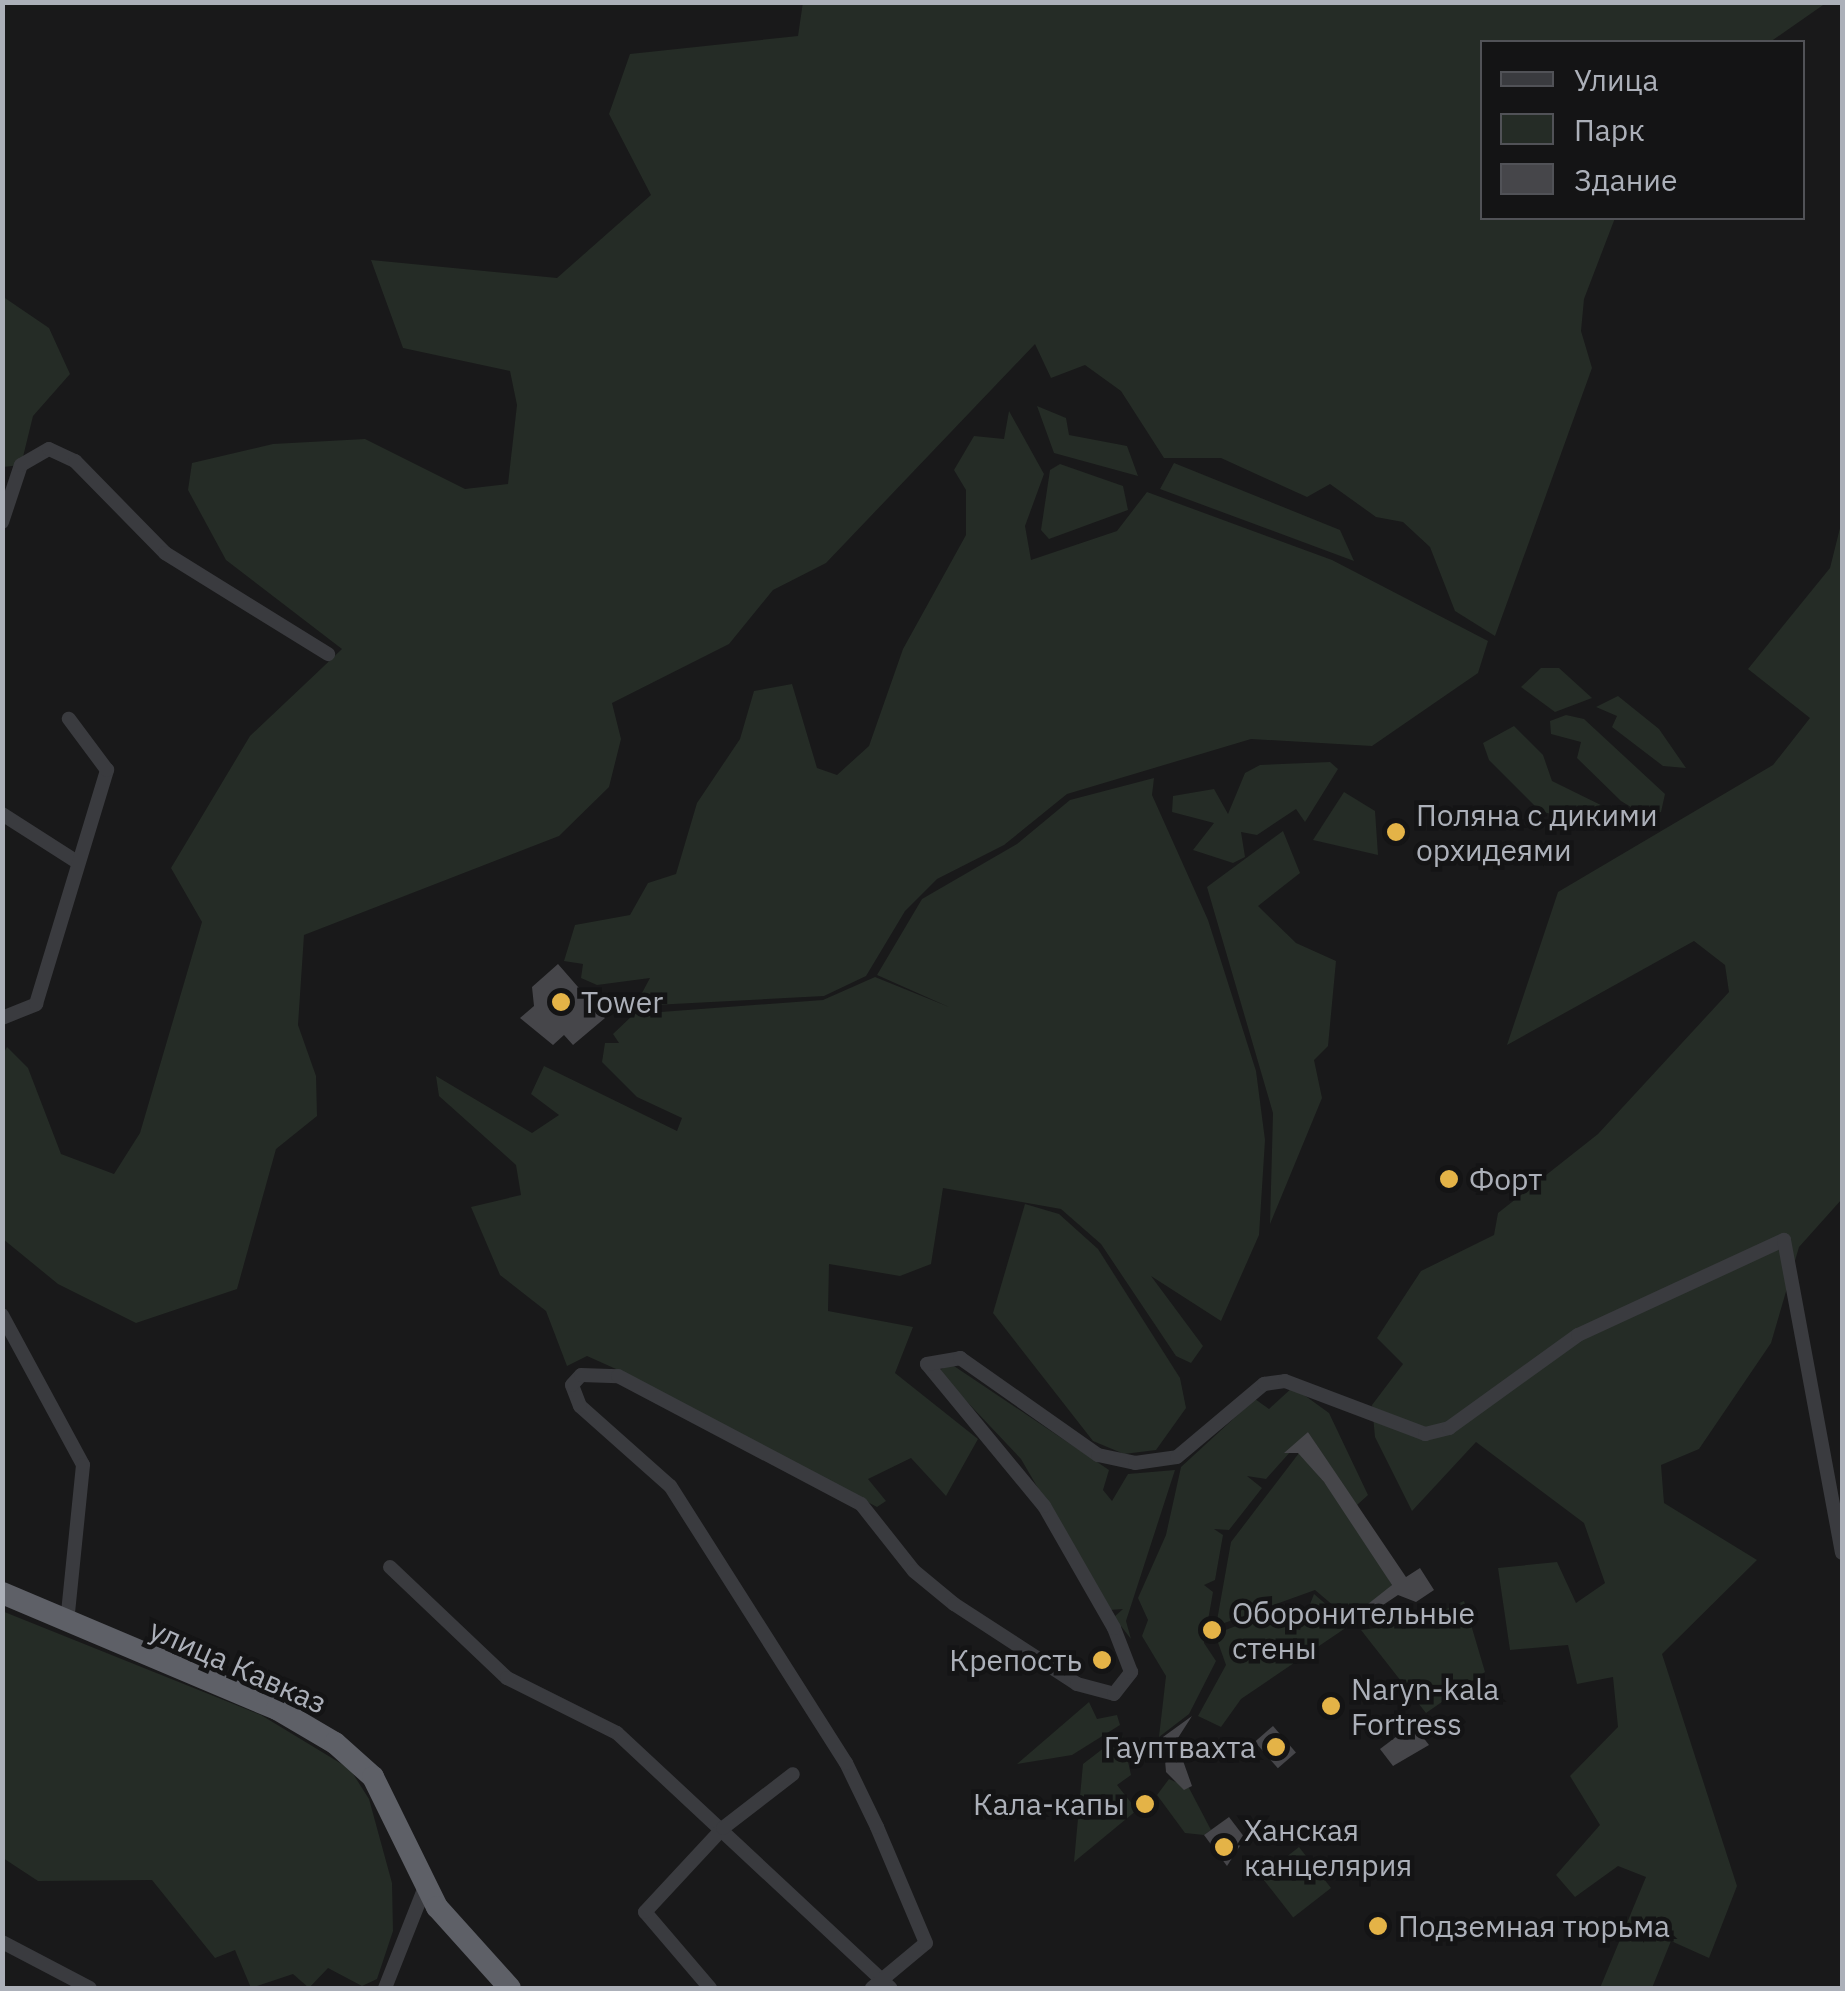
<!DOCTYPE html>
<meta charset="utf-8">
<style>
body{margin:0}
#map{position:relative;width:1845px;height:1991px;overflow:hidden;background:#19191a;font-family:"IBM Plex Sans",sans-serif}
div>[style]{position:absolute}
.green>*{inset:0;background:#252c26;transform-origin:0 0}
.building>*{inset:0;background:#46464a;transform-origin:0 0}
.minor>*{height:14px;margin:-7px;padding:0 7px;transform-origin:7px;border-radius:7px;background:#3a3b3f}
.trunk>*{height:22px;margin:-11px;padding:0 11px;transform-origin:11px;border-radius:11px;background:#5e6067}
.dots>*{width:28px;height:28px;translate:-50% -50%;box-sizing:border-box;border:5px solid #141415;border-radius:50%}
span{translate:-50% -50%;white-space:nowrap;text-align:center;line-height:1.15;-webkit-text-stroke:9px #141415;paint-order:stroke}
.poi-label{font-size:30px;color:#acb0b9}
.left{translate:0 -50%;text-align:left}
.right{translate:-100% -50%;text-align:right}
.street-label{font-size:30px;color:#acb0b9}
.frame{position:absolute;inset:0;border:5px solid #acb0b9;pointer-events:none}
.legend{position:absolute;left:1480px;top:40px;width:325px;height:180px;box-sizing:border-box;background:#141415;border:2px solid #515257;margin:0;padding:12px 18px;list-style:none;font-size:30px;color:#acb0b9}
.legend li{display:flex;align-items:center;gap:20px;height:50px}
.legend b{width:50px;border:2px solid #515257}
</style>
<div id="map">
<div class="green">
<i style="clip-path:polygon(803px 2px,1826px 3px,1770px 42px,1482px 42px,1482px 218px,1615px 218px,1584px 299px,1581px 331px,1592px 368px,1495px 636px,1455px 611px,1430px 547px,1403px 522px,1376px 517px,1330px 484px,1307px 497px,1221px 458px,1164px 458px,1121px 391px,1085px 365px,1051px 378px,1035px 344px,826px 563px,773px 590px,729px 644px,612px 703px,621px 739px,609px 787px,559px 836px,304px 935px,298px 1025px,316px 1076px,317px 1116px,276px 1149px,237px 1289px,136px 1323px,58px 1284px,3px 1239px,2px 1056px,7px 1047px,28px 1068px,61px 1154px,114px 1174px,140px 1133px,202px 922px,171px 868px,250px 736px,342px 649px,226px 560px,188px 490px,192px 463px,273px 444px,365px 439px,465px 489px,508px 484px,517px 405px,510px 371px,403px 348px,371px 260px,557px 278px,651px 195px,609px 114px,630px 54px,798px 36px)"></i>
<i style="clip-path:polygon(2px 296px,49px 328px,70px 374px,33px 416px,21px 465px,3px 467px)"></i>
<i style="clip-path:polygon(1037px 406px,1066px 418px,1069px 435px,1127px 446px,1138px 476px,1054px 453px)"></i>
<i style="clip-path:polygon(1009px 411px,1044px 474px,1025px 526px,1031px 560px,1117px 531px,1147px 492px,1332px 560px,1488px 641px,1478px 673px,1372px 746px,1251px 739px,1067px 794px,1004px 845px,937px 879px,905px 911px,866px 976px,824px 996px,635px 1006px,650px 978px,597px 985px,581px 978px,583px 964px,564px 961px,575px 925px,630px 915px,648px 883px,676px 874px,697px 803px,740px 739px,754px 691px,792px 684px,817px 768px,837px 775px,869px 746px,903px 649px,966px 535px,966px 490px,954px 470px,974px 436px,1004px 439px)"></i>
<i style="clip-path:polygon(1174px 463px,1340px 530px,1354px 561px,1160px 489px)"></i>
<i style="clip-path:polygon(1060px 464px,1123px 486px,1128px 510px,1049px 539px,1041px 530px,1050px 470px)"></i>
<i style="clip-path:polygon(1842px 520px,1842px 1199px,1799px 1247px,1771px 1343px,1699px 1449px,1661px 1465px,1664px 1503px,1757px 1560px,1662px 1654px,1737px 1886px,1709px 1958px,1671px 1941px,1652px 1988px,1600px 1988px,1646px 1877px,1618px 1866px,1575px 1897px,1556px 1875px,1600px 1825px,1570px 1776px,1618px 1727px,1613px 1677px,1577px 1684px,1568px 1645px,1510px 1650px,1498px 1568px,1557px 1562px,1576px 1603px,1605px 1583px,1584px 1523px,1476px 1442px,1412px 1511px,1375px 1437px,1372px 1405px,1403px 1364px,1377px 1338px,1421px 1271px,1494px 1235px,1498px 1213px,1598px 1134px,1729px 992px,1725px 965px,1694px 941px,1507px 1045px,1558px 892px,1773px 765px,1810px 718px,1748px 669px,1830px 568px)"></i>
<i style="clip-path:polygon(1541px 668px,1559px 668px,1592px 698px,1555px 712px,1521px 687px)"></i>
<i style="clip-path:polygon(1618px 696px,1659px 729px,1686px 768px,1663px 766px,1612px 727px,1617px 716px,1596px 707px)"></i>
<i style="clip-path:polygon(1566px 715px,1584px 719px,1665px 794px,1661px 812px,1644px 815px,1621px 801px,1577px 758px,1581px 742px,1551px 734px,1550px 721px)"></i>
<i style="clip-path:polygon(1514px 726px,1543px 755px,1552px 781px,1613px 811px,1610px 830px,1540px 811px,1489px 760px,1483px 743px)"></i>
<i style="clip-path:polygon(1330px 762px,1338px 769px,1305px 822px,1296px 809px,1257px 835px,1241px 832px,1245px 857px,1233px 863px,1193px 850px,1214px 823px,1172px 812px,1173px 796px,1214px 789px,1228px 814px,1245px 773px,1260px 765px)"></i>
<i style="clip-path:polygon(1154px 778px,1152px 795px,1208px 920px,1256px 1071px,1265px 1140px,1259px 1235px,1221px 1321px,1151px 1276px,1203px 1346px,1191px 1363px,1176px 1356px,1101px 1244px,1061px 1209px,943px 1188px,931px 1264px,900px 1276px,829px 1264px,828px 1311px,913px 1327px,895px 1373px,978px 1439px,946px 1496px,911px 1458px,868px 1479px,886px 1501px,877px 1507px,616px 1369px,587px 1356px,567px 1366px,546px 1311px,500px 1275px,471px 1207px,521px 1195px,516px 1165px,439px 1096px,436px 1076px,532px 1133px,559px 1115px,531px 1094px,544px 1066px,677px 1131px,682px 1118px,637px 1097px,602px 1062px,605px 1043px,619px 1043px,613px 1034px,634px 1014px,823px 1000px,875px 977px,949px 1007px,877px 975px,922px 899px,1017px 844px,1070px 800px)"></i>
<i style="clip-path:polygon(1344px 792px,1375px 811px,1378px 855px,1313px 840px)"></i>
<i style="clip-path:polygon(1283px 831px,1300px 873px,1258px 906px,1296px 943px,1336px 961px,1328px 1046px,1314px 1060px,1322px 1098px,1270px 1224px,1273px 1113px,1207px 887px)"></i>
<i style="clip-path:polygon(1025px 1204px,1059px 1214px,1098px 1249px,1180px 1378px,1186px 1408px,1156px 1450px,1124px 1454px,1093px 1441px,993px 1313px)"></i>
<i style="clip-path:polygon(951px 1364px,1109px 1470px,1103px 1490px,1112px 1501px,1128px 1474px,1175px 1470px,1126px 1621px,1131px 1639px,1114px 1617px,1123px 1609px,1109px 1610px,1021px 1459px,938px 1371px)"></i>
<i style="clip-path:polygon(1293px 1387px,1329px 1413px,1368px 1495px,1356px 1506px,1308px 1432px,1266px 1479px,1247px 1476px,1262px 1488px,1229px 1530px,1214px 1529px,1223px 1535px,1215px 1580px,1204px 1585px,1213px 1592px,1204px 1643px,1216px 1661px,1189px 1714px,1159px 1737px,1166px 1676px,1142px 1636px,1148px 1620px,1138px 1598px,1166px 1535px,1181px 1467px,1255px 1399px,1269px 1409px)"></i>
<i style="clip-path:polygon(1299px 1453px,1349px 1511px,1392px 1585px,1354px 1623px,1315px 1590px,1216px 1626px,1231px 1542px)"></i>
<i style="clip-path:polygon(1314px 1594px,1350px 1625px,1241px 1699px,1221px 1727px,1198px 1716px,1226px 1665px,1215px 1634px,1249px 1621px,1300px 1630px)"></i>
<i style="clip-path:polygon(1464px 1601px,1485px 1672px,1426px 1713px,1361px 1630px,1414px 1623px)"></i>
<i style="clip-path:polygon(2px 1611px,261px 1715px,350px 1769px,369px 1799px,392px 1883px,393px 1931px,377px 1979px,362px 1986px,328px 1968px,309px 1988px,293px 1974px,251px 1988px,235px 1950px,215px 1958px,152px 1880px,38px 1881px,3px 1858px)"></i>
<i style="clip-path:polygon(1089px 1702px,1097px 1719px,1117px 1715px,1120px 1725px,1072px 1755px,1017px 1764px)"></i>
<i style="clip-path:polygon(1122px 1734px,1131px 1775px,1117px 1785px,1137px 1810px,1074px 1862px,1083px 1764px)"></i>
<i style="clip-path:polygon(1169px 1779px,1189px 1788px,1211px 1830px,1204px 1835px,1185px 1833px,1157px 1795px)"></i>
<i style="left:1299px;top:1847px;width:52px;height:48px;rotate:52deg"></i>
</div>
<div class="building">
<i style="clip-path:polygon(558px 964px,605px 1018px,573px 1045px,564px 1035px,553px 1045px,520px 1018px,534px 1006px,532px 987px)"></i>
<i style="clip-path:polygon(1308px 1432px,1406px 1577px,1420px 1568px,1434px 1590px,1416px 1602px,1398px 1595px,1374px 1611px,1368px 1604px,1392px 1585px,1324px 1482px,1298px 1453px,1284px 1453px)"></i>
<i style="clip-path:polygon(1192px 1716px,1176px 1741px,1192px 1786px,1184px 1790px,1166px 1772px,1163px 1737px)"></i>
<i style="clip-path:polygon(1413px 1724px,1429px 1745px,1393px 1766px,1380px 1749px)"></i>
<i style="left:1273px;top:1726px;width:35px;height:24px;rotate:49deg"></i>
<i style="clip-path:polygon(1229px 1817px,1245px 1838px,1227px 1866px,1204px 1835px)"></i>
</div>
<div class="minor">
<i style="left:2px;top:522px;width:60px;rotate:-71.6deg"></i>
<i style="left:21px;top:465px;width:32px;rotate:-30deg"></i>
<i style="left:49px;top:449px;width:29px;rotate:25deg"></i>
<i style="left:75px;top:461px;width:129px;rotate:45.6deg"></i>
<i style="left:165px;top:553px;width:192px;rotate:31.8deg"></i>
<i style="left:2px;top:814px;width:89px;rotate:32.6deg"></i>
<i style="left:2px;top:1018px;width:37px;rotate:-22deg"></i>
<i style="left:36px;top:1004px;width:245px;rotate:-73.1deg"></i>
<i style="left:107px;top:770px;width:64px;rotate:-126.7deg"></i>
<i style="left:2px;top:1315px;width:170px;rotate:61.6deg"></i>
<i style="left:83px;top:1465px;width:159px;rotate:95.8deg"></i>
<i style="left:390px;top:1567px;width:161px;rotate:43.5deg"></i>
<i style="left:507px;top:1678px;width:123px;rotate:26.6deg"></i>
<i style="left:617px;top:1733px;width:374px;rotate:43deg"></i>
<i style="left:2px;top:1942px;width:99px;rotate:27.6deg"></i>
<i style="left:385px;top:1988px;width:109px;rotate:-68.4deg"></i>
<i style="left:710px;top:1988px;width:100px;rotate:-130.5deg"></i>
<i style="left:645px;top:1912px;width:115px;rotate:-47.1deg"></i>
<i style="left:723px;top:1828px;width:88px;rotate:-37.6deg"></i>
<i style="left:872px;top:1988px;width:70px;rotate:-39.8deg"></i>
<i style="left:926px;top:1943px;width:126px;rotate:-112.9deg"></i>
<i style="left:877px;top:1827px;width:71px;rotate:-115.8deg"></i>
<i style="left:846px;top:1763px;width:328px;rotate:-122.4deg"></i>
<i style="left:670px;top:1486px;width:120px;rotate:-138.4deg"></i>
<i style="left:580px;top:1406px;width:22px;rotate:-111deg"></i>
<i style="left:572px;top:1385px;width:13px;rotate:-48deg"></i>
<i style="left:581px;top:1375px;width:37px;rotate:2deg"></i>
<i style="left:618px;top:1376px;width:275px;rotate:27.8deg"></i>
<i style="left:861px;top:1504px;width:85px;rotate:51.7deg"></i>
<i style="left:914px;top:1571px;width:52px;rotate:39.5deg"></i>
<i style="left:954px;top:1604px;width:147px;rotate:33deg"></i>
<i style="left:1077px;top:1684px;width:38px;rotate:15deg"></i>
<i style="left:1114px;top:1694px;width:28px;rotate:-52deg"></i>
<i style="left:1131px;top:1672px;width:47px;rotate:-111.1deg"></i>
<i style="left:1114px;top:1628px;width:141px;rotate:-119.8deg"></i>
<i style="left:1044px;top:1506px;width:184px;rotate:-129.5deg"></i>
<i style="left:927px;top:1364px;width:34px;rotate:-10deg"></i>
<i style="left:960px;top:1358px;width:169px;rotate:35.1deg"></i>
<i style="left:1098px;top:1455px;width:38px;rotate:12deg"></i>
<i style="left:1135px;top:1463px;width:42px;rotate:-8.1deg"></i>
<i style="left:1177px;top:1457px;width:114px;rotate:-40deg"></i>
<i style="left:1264px;top:1384px;width:21px;rotate:-8deg"></i>
<i style="left:1285px;top:1381px;width:150px;rotate:20.7deg"></i>
<i style="left:1425px;top:1434px;width:25px;rotate:-14deg"></i>
<i style="left:1449px;top:1428px;width:159px;rotate:-35.8deg"></i>
<i style="left:1578px;top:1335px;width:227px;rotate:-24.8deg"></i>
<i style="left:1784px;top:1240px;width:318px;rotate:79.5deg"></i>
</div>
<div class="trunk">
<i style="left:2px;top:1593px;width:298px;rotate:22.9deg"></i>
<i style="left:277px;top:1709px;width:67px;rotate:30.4deg"></i>
<i style="left:335px;top:1743px;width:51px;rotate:41.8deg"></i>
<i style="left:373px;top:1777px;width:145px;rotate:63.8deg"></i>
<i style="left:437px;top:1907px;width:109px;rotate:48deg"></i>
</div>
<div class="dots">
<i style="left:1396px;top:832px;background:#e4b347"></i>
<i style="left:561px;top:1002px;background:#e4b347"></i>
<i style="left:1449px;top:1179px;background:#e4b347"></i>
<i style="left:1212px;top:1630px;background:#e4b347"></i>
<i style="left:1102px;top:1660px;background:#e4b347"></i>
<i style="left:1331px;top:1706px;background:#e4b347"></i>
<i style="left:1276px;top:1747px;background:#e4b347"></i>
<i style="left:1145px;top:1804px;background:#e4b347"></i>
<i style="left:1224px;top:1847px;background:#e4b347"></i>
<i style="left:1378px;top:1926px;background:#e4b347"></i>
</div>
<div class="poi-label">
<span class="left" style="left:1416px;top:832px">Поляна с дикими<br>орхидеями</span>
<span class="left" style="left:581px;top:1002px">Tower</span>
<span class="left" style="left:1469px;top:1179px">Форт</span>
<span class="left" style="left:1232px;top:1630px">Оборонительные<br>стены</span>
<span class="right" style="left:1082px;top:1660px">Крепость</span>
<span class="left" style="left:1351px;top:1706px">Naryn-kala<br>Fortress</span>
<span class="right" style="left:1256px;top:1747px">Гауптвахта</span>
<span class="right" style="left:1125px;top:1804px">Кала-капы</span>
<span class="left" style="left:1244px;top:1847px">Ханская<br>канцелярия</span>
<span class="left" style="left:1398px;top:1926px">Подземная тюрьма</span>
</div>
<div class="street-label">
<span style="left:238px;top:1666px;rotate:24deg">улица Кавказ</span>
</div>
<div class="frame"></div>
<ul class="legend">
<li><b style="height:12px;background:#3a3b3f"></b>Улица</li>
<li><b style="height:28px;background:#252c26"></b>Парк</li>
<li><b style="height:28px;background:#46464a"></b>Здание</li>
</ul>
</div>
